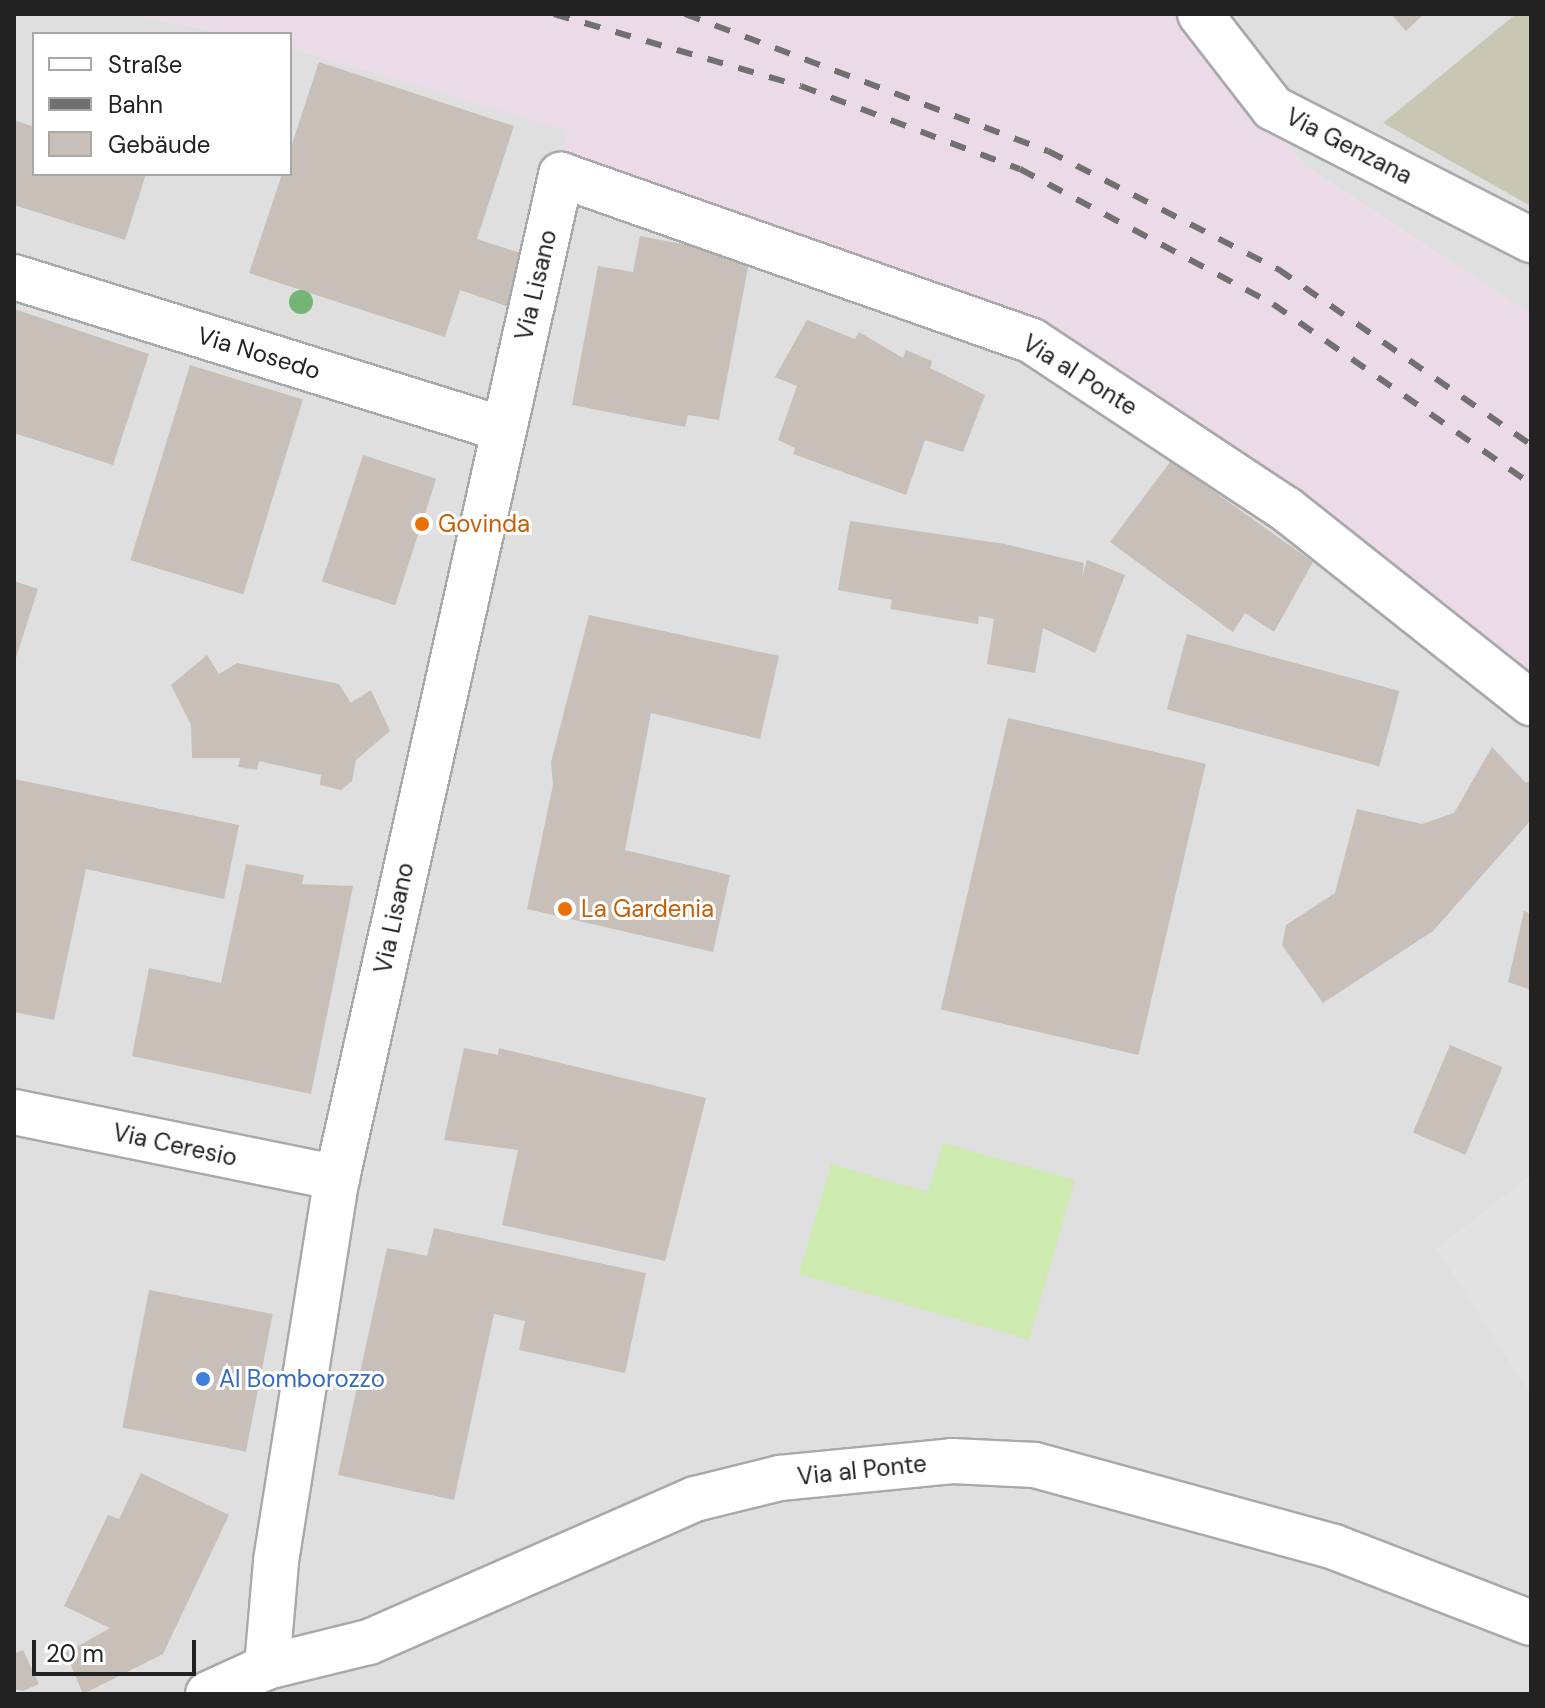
<!DOCTYPE html>
<meta charset="utf-8">
<style>
body{margin:0}
#map{position:relative;width:1545px;height:1708px;overflow:hidden;background:#f2efe9;font-family:"DM Sans",sans-serif}
div>[style]{position:absolute}
.residential>*{inset:0;background:#e0dfdf}
.industrial>*{inset:0;background:#ebdbe8}
.construction>*{inset:0;background:#c7c7b4}
.grass>*{inset:0;background:#cdebb0}
.parking>*{inset:0;background:#e2e2e2}
.building>*{inset:0;background:#c7bfb8;transform-origin:0 0}
.roads{filter:drop-shadow(2px 0 #a9a9a9) drop-shadow(-2px 0 #a9a9a9) drop-shadow(0 2px #a9a9a9) drop-shadow(0 -2px #a9a9a9)}
.minor>*{height:44px;margin:-22px;padding:0 22px;transform-origin:22px;border-radius:22px;background:#fff}
.rail>*{height:6px;margin-top:-3px;transform-origin:0;background:repeating-linear-gradient(90deg,#707070 0 16px,transparent 0 32px)}
.trees>*{width:24px;height:24px;margin:-12px;border-radius:50%;background:#74b475}
.dots>*{width:22px;height:22px;translate:-50% -50%;box-sizing:border-box;border:4px solid #fff;border-radius:50%}
span{translate:-50% -50%;white-space:nowrap;text-align:center;line-height:1.15;-webkit-text-stroke:6px #fff;paint-order:stroke}
.street-label{font-size:24px;color:#222}
.food-label{font-size:24px;color:#c56008}
.left{translate:0 -50%;text-align:left}
.shop-label{font-size:24px;color:#366cbe}
.frame{position:absolute;inset:0;border:16px solid #222;pointer-events:none}
.legend{position:absolute;left:32px;top:32px;width:260px;height:144px;box-sizing:border-box;background:#fff;border:2px solid #a7a7a7;margin:0;padding:10px 14px;list-style:none;font-size:24px;color:#222}
.legend li{display:flex;align-items:center;gap:16px;height:40px}
.legend b{width:40px;border:2px solid #a7a7a7}
.scale{position:absolute;left:32px;top:1640px;width:164px;height:36px;box-sizing:border-box;border:4px solid #222;border-top:0;padding-left:10px;font-size:24px;line-height:28px;white-space:nowrap;color:#222;-webkit-text-stroke:6px #fff;paint-order:stroke}
</style>
<div id="map">
<div class="residential">
<i style="clip-path:polygon(14px 14px,136px 14px,228px 34px,34px 34px,34px 174px,290px 174px,290px 47px,569px 130px,561px 175px,1032px 341px,1531px 703px,1531px 1694px,14px 1694px)"></i>
<i style="clip-path:polygon(1184px 14px,1531px 14px,1531px 315px,1303px 165px,1203px 22px)"></i>
</div>
<div class="industrial">
<i style="clip-path:polygon(136px 14px,1184px 14px,1203px 22px,1303px 165px,1531px 315px,1531px 703px,1032px 341px,561px 175px,568px 130px,290px 47px,290px 34px,228px 34px)"></i>
</div>
<div class="construction">
<i style="clip-path:polygon(1516px 14px,1531px 14px,1531px 206px,1383px 123px)"></i>
</div>
<div class="grass">
<i style="clip-path:polygon(943px 1143px,1075px 1180px,1029px 1340px,799px 1274px,831px 1164px,928px 1192px)"></i>
</div>
<div class="parking">
<i style="clip-path:polygon(1531px 1175px,1531px 1394px,1436px 1249px)"></i>
</div>
<div class="building">
<i style="clip-path:polygon(1391px 14px,1424px 14px,1406px 31px)"></i>
<i style="clip-path:polygon(319px 62px,514px 126px,477px 239px,536px 258px,518px 310px,460px 290px,445px 337px,249px 273px,282px 174px,290px 174px,290px 150px)"></i>
<i style="clip-path:polygon(14px 120px,34px 127px,34px 174px,146px 174px,125px 240px,14px 205px)"></i>
<i style="clip-path:polygon(640px 236px,750px 257px,719px 420px,688px 415px,685px 427px,572px 405px,598px 266px,633px 272px)"></i>
<i style="clip-path:polygon(14px 309px,149px 354px,113px 465px,14px 433px)"></i>
<i style="clip-path:polygon(807px 320px,855px 339px,859px 332px,903px 358px,906px 350px,932px 361px,930px 368px,985px 395px,963px 452px,925px 440px,906px 495px,793px 454px,795px 448px,778px 440px,797px 386px,775px 377px)"></i>
<i style="left:190px;top:365px;width:118px;height:204px;rotate:17deg"></i>
<i style="left:363px;top:455px;width:77px;height:133px;rotate:18deg"></i>
<i style="clip-path:polygon(1171px 461px,1313px 562px,1274px 632px,1245px 613px,1233px 632px,1110px 542px)"></i>
<i style="clip-path:polygon(850px 521px,1005px 544px,1084px 563px,1082px 577px,1087px 560px,1125px 575px,1095px 653px,1043px 628px,1035px 673px,987px 664px,994px 619px,979px 616px,978px 624px,890px 609px,892px 600px,838px 590px)"></i>
<i style="clip-path:polygon(14px 581px,38px 589px,15px 661px,14px 661px)"></i>
<i style="clip-path:polygon(589px 615px,779px 656px,760px 739px,651px 713px,625px 850px,730px 875px,713px 952px,527px 909px,553px 785px,551px 762px)"></i>
<i style="left:1187px;top:634px;width:220px;height:78px;rotate:15deg"></i>
<i style="clip-path:polygon(207px 655px,219px 674px,237px 663px,339px 684px,351px 703px,371px 690px,390px 731px,356px 760px,352px 781px,341px 790px,320px 785px,321px 775px,259px 761px,257px 770px,238px 767px,240px 758px,192px 758px,191px 725px,171px 685px)"></i>
<i style="left:1008px;top:718px;width:203px;height:299px;rotate:13deg"></i>
<i style="clip-path:polygon(1492px 747px,1526px 783px,1531px 779px,1531px 820px,1433px 931px,1323px 1003px,1282px 945px,1286px 925px,1335px 893px,1357px 809px,1422px 824px,1454px 813px)"></i>
<i style="clip-path:polygon(14px 779px,239px 825px,224px 899px,86px 869px,54px 1020px,14px 1012px)"></i>
<i style="clip-path:polygon(246px 864px,304px 875px,302px 884px,353px 886px,311px 1094px,132px 1056px,149px 968px,221px 983px)"></i>
<i style="clip-path:polygon(1524px 911px,1531px 914px,1531px 990px,1508px 982px)"></i>
<i style="left:1450px;top:1045px;width:57px;height:95px;rotate:23deg"></i>
<i style="clip-path:polygon(464px 1048px,498px 1055px,499px 1048px,706px 1098px,665px 1261px,502px 1225px,518px 1150px,444px 1140px)"></i>
<i style="clip-path:polygon(434px 1228px,646px 1273px,625px 1373px,519px 1350px,525px 1321px,494px 1314px,454px 1500px,338px 1475px,387px 1248px,427px 1256px)"></i>
<i style="left:149px;top:1290px;width:126px;height:140px;rotate:11deg"></i>
<i style="clip-path:polygon(141px 1473px,229px 1515px,163px 1654px,83px 1694px,66px 1653px,110px 1628px,64px 1606px,108px 1515px,119px 1519px)"></i>
<i style="clip-path:polygon(23px 1650px,39px 1684px,23px 1691px,14px 1689px,14px 1654px)"></i>
</div>
<div class="roads">
<div class="minor">
<i style="left:1200px;top:14px;width:119px;rotate:52.2deg"></i>
<i style="left:1273px;top:108px;width:290px;rotate:27.1deg"></i>
<i style="left:14px;top:277px;width:512px;rotate:17.27deg"></i>
<i style="left:14px;top:1112px;width:330px;rotate:11.5deg"></i>
<i style="left:267px;top:1667px;width:106px;rotate:-85.1deg"></i>
<i style="left:276px;top:1561px;width:388px;rotate:-81deg"></i>
<i style="left:337px;top:1178px;width:1028px;rotate:-77.41deg"></i>
<i style="left:561px;top:175px;width:499px;rotate:19.4deg"></i>
<i style="left:1032px;top:341px;width:305px;rotate:33.5deg"></i>
<i style="left:1286px;top:509px;width:313px;rotate:38.4deg"></i>
<i style="left:208px;top:1694px;width:65px;rotate:-24.6deg"></i>
<i style="left:267px;top:1667px;width:105px;rotate:-13.8deg"></i>
<i style="left:369px;top:1642px;width:356px;rotate:-23.7deg"></i>
<i style="left:695px;top:1499px;width:88px;rotate:-13.9deg"></i>
<i style="left:780px;top:1478px;width:173px;rotate:-5.6deg"></i>
<i style="left:952px;top:1461px;width:83px;rotate:2.8deg"></i>
<i style="left:1035px;top:1465px;width:310px;rotate:15.3deg"></i>
<i style="left:1334px;top:1547px;width:211px;rotate:21.1deg"></i>
</div>
</div>
<div class="rail">
<i style="left:554px;top:14px;width:257px;rotate:16.3deg"></i>
<i style="left:801px;top:86px;width:234px;rotate:20.8deg"></i>
<i style="left:1020px;top:169px;width:287px;rotate:28.1deg"></i>
<i style="left:1273px;top:304px;width:315px;rotate:34.9deg"></i>
<i style="left:685px;top:14px;width:388px;rotate:20.7deg"></i>
<i style="left:1048px;top:151px;width:259px;rotate:27.2deg"></i>
<i style="left:1278px;top:269px;width:308px;rotate:34.8deg"></i>
</div>
<div class="trees">
<i style="left:301px;top:302px"></i>
</div>
<div class="dots">
<i style="left:422px;top:524px;background:#e8710a"></i>
<i style="left:565px;top:909px;background:#e8710a"></i>
<i style="left:203px;top:1379px;background:#3f7fe0"></i>
</div>
<div class="street-label">
<span style="left:1349px;top:146px;rotate:27deg">Via Genzana</span>
<span style="left:536px;top:285px;rotate:-77deg">Via Lisano</span>
<span style="left:259px;top:353px;rotate:17deg">Via Nosedo</span>
<span style="left:1080px;top:375px;rotate:32deg">Via al Ponte</span>
<span style="left:394px;top:918px;rotate:-78deg">Via Lisano</span>
<span style="left:175px;top:1145px;rotate:12deg">Via Ceresio</span>
<span style="left:862px;top:1470px;rotate:-6deg">Via al Ponte</span>
</div>
<div class="food-label">
<span class="left" style="left:438px;top:524px">Govinda</span>
<span class="left" style="left:581px;top:909px">La Gardenia</span>
</div>
<div class="shop-label">
<span class="left" style="left:219px;top:1379px">Al Bomborozzo</span>
</div>
<div class="frame"></div>
<ul class="legend">
<li><b style="height:10px;background:#fff"></b>Straße</li>
<li><b style="height:10px;background:#707070"></b>Bahn</li>
<li><b style="height:22px;background:#c7bfb8"></b>Gebäude</li>
</ul>
<div class="scale">20 m</div>
</div>
